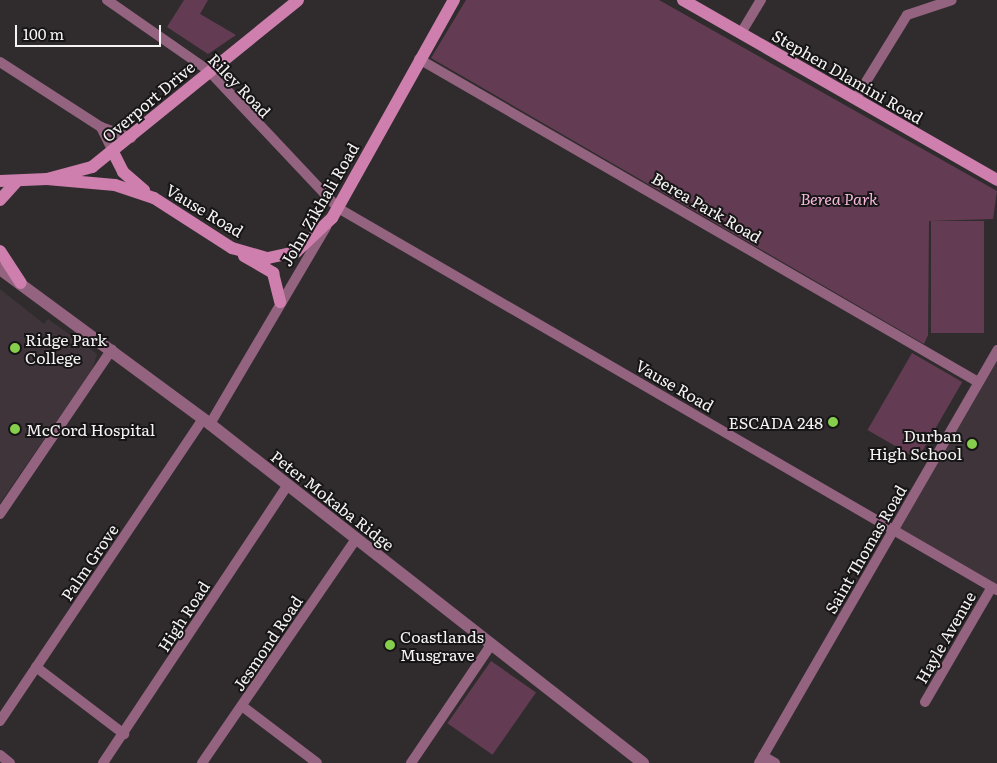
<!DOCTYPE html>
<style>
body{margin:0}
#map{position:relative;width:997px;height:763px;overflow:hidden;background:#302c2e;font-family:Literata,serif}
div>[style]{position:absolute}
.built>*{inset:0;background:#3e343a}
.green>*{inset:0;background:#633c53;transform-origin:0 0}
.minor>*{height:10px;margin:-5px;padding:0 5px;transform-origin:5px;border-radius:5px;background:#946380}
.tertiary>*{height:12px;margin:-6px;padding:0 6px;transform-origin:6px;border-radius:6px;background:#946380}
.secondary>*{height:12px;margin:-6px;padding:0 6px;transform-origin:6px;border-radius:6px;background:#ce7fae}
.dots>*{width:14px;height:14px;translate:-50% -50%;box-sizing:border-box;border:2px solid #171516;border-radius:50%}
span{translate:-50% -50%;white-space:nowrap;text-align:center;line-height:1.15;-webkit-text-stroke:4px #171516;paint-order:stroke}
.street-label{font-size:16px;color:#f5f3f4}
.park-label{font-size:16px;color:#f7badd;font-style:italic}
.poi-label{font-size:16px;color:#f5f3f4}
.left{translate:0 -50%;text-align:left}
.right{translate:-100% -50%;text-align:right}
.scale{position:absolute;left:15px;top:25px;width:146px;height:22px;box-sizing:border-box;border:2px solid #f5f3f4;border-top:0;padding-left:6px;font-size:15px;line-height:18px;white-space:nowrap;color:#f5f3f4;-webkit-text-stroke:4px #171516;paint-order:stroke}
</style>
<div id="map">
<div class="built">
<i style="clip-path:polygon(0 289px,44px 324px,48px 319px,97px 354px,92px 370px,0 503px)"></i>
<i style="clip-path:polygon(997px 359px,997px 584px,899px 530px)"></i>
</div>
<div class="green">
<i style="clip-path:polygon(184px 0,208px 0,200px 14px,236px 35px,208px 54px,167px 27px)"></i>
<i style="clip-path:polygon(466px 0,659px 0,997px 191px,993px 219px,929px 221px,928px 335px,924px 344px,431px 58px)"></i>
<i style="left:984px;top:221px;width:112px;height:53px;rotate:90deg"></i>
<i style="left:912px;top:353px;width:58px;height:89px;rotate:30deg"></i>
<i style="left:491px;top:661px;width:55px;height:76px;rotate:35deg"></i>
</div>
<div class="minor">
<i style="left:107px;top:0;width:124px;rotate:34.8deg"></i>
<i style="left:209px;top:71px;width:188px;rotate:46.7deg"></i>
<i style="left:338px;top:208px;width:762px;rotate:30.1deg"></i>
<i style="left:741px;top:33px;width:39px;rotate:-59deg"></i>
<i style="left:419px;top:59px;width:646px;rotate:30.02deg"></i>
<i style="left:0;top:62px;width:120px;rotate:32.8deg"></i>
<i style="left:101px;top:127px;width:32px;rotate:20deg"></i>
<i style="left:856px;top:98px;width:97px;rotate:-58.4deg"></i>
<i style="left:907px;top:15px;width:47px;rotate:-18.4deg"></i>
<i style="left:101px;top:127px;width:28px;rotate:64deg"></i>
<i style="left:210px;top:424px;width:229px;rotate:-59.5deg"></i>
<i style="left:0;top:514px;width:199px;rotate:-55.8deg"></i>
<i style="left:36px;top:667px;width:111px;rotate:37.3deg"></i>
<i style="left:925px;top:702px;width:133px;rotate:-59.8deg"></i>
<i style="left:242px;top:706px;width:94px;rotate:37.2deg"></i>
<i style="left:0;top:721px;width:364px;rotate:-56.1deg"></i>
<i style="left:0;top:755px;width:13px;rotate:39deg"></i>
<i style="left:763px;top:756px;width:14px;rotate:30deg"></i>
<i style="left:103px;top:763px;width:334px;rotate:-56.4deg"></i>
<i style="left:202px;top:763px;width:272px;rotate:-55.5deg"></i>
<i style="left:411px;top:763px;width:143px;rotate:-55.9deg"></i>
<i style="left:759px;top:763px;width:477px;rotate:-60deg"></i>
</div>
<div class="tertiary">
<i style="left:0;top:269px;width:261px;rotate:36.4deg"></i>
<i style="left:210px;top:424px;width:550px;rotate:38.06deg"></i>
</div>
<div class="secondary">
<i style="left:683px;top:0;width:362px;rotate:29.8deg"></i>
<i style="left:113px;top:152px;width:22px;rotate:63deg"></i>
<i style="left:123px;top:172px;width:28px;rotate:41deg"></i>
<i style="left:47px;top:179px;width:68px;rotate:5deg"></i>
<i style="left:115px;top:185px;width:41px;rotate:18.4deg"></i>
<i style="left:154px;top:198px;width:93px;rotate:32.7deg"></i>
<i style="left:232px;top:248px;width:37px;rotate:16deg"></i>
<i style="left:268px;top:258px;width:29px;rotate:-12deg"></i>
<i style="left:296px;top:252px;width:50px;rotate:-43.4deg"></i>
<i style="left:332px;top:218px;width:250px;rotate:-60.8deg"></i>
<i style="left:0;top:181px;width:47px;rotate:-2.4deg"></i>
<i style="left:47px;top:179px;width:47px;rotate:-14.9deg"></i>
<i style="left:92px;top:167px;width:265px;rotate:-39deg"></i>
<i style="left:0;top:200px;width:25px;rotate:-48deg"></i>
<i style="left:0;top:251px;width:38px;rotate:57deg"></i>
<i style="left:244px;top:256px;width:34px;rotate:30deg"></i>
<i style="left:273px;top:273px;width:30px;rotate:76deg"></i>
</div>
<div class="dots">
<i style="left:15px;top:348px;background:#86cf4c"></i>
<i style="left:833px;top:422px;background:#86cf4c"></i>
<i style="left:15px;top:429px;background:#86cf4c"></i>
<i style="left:972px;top:444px;background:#86cf4c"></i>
<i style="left:390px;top:645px;background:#86cf4c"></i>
</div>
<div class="street-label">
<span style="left:848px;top:76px;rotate:30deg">Stephen Dlamini Road</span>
<span style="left:240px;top:85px;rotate:46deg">Riley Road</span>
<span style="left:148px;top:101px;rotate:-40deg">Overport Drive</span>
<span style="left:319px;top:204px;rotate:-60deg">John Zikhali Road</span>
<span style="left:707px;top:207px;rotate:30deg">Berea Park Road</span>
<span style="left:205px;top:210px;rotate:31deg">Vause Road</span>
<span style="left:675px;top:385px;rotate:30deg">Vause Road</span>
<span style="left:333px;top:500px;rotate:38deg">Peter Mokaba Ridge</span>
<span style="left:865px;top:549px;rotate:-60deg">Saint Thomas Road</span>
<span style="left:89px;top:562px;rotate:-56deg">Palm Grove</span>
<span style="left:183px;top:616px;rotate:-57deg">High Road</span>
<span style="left:945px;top:637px;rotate:-60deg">Hayle Avenue</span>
<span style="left:267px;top:643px;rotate:-56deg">Jesmond Road</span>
</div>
<div class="park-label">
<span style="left:839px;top:198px">Berea Park</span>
</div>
<div class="poi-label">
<span class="left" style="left:25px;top:348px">Ridge Park<br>College</span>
<span class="right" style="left:823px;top:422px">ESCADA 248</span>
<span class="left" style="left:26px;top:429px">McCord Hospital</span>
<span class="right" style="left:962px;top:444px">Durban<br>High School</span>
<span class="left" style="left:400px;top:645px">Coastlands<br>Musgrave</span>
</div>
<div class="scale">100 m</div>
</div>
